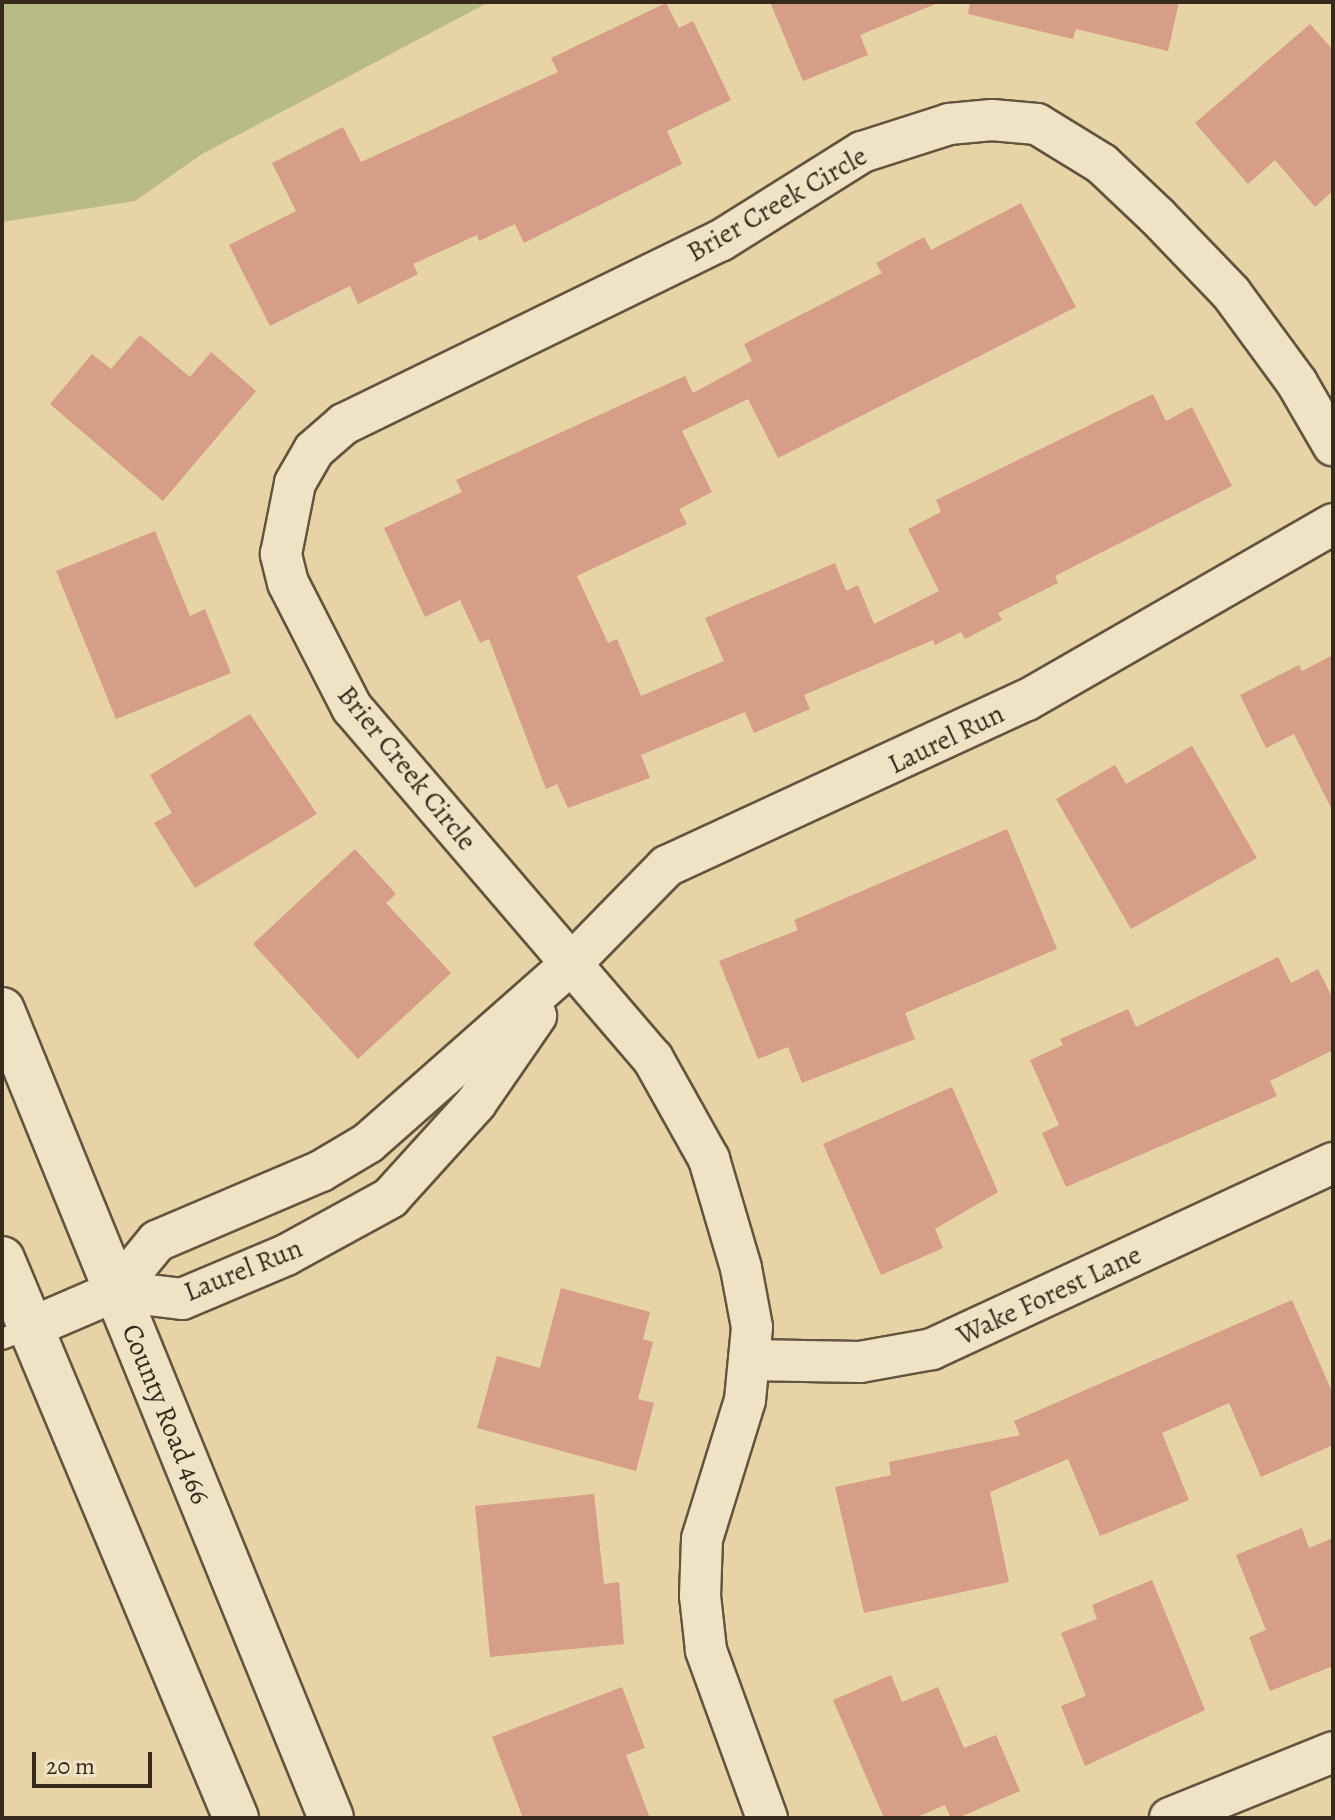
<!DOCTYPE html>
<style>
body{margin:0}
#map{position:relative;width:1335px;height:1820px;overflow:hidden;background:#e6d3a6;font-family:Alegreya,serif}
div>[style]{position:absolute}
.green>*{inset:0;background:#b8bb84}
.building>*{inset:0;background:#d69e86}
.roads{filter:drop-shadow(2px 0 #63543e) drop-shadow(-2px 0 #63543e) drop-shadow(0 2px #63543e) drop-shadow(0 -2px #63543e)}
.lane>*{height:20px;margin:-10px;padding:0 10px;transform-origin:10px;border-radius:10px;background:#efe2c5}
.street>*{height:40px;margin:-20px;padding:0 20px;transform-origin:20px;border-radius:20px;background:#efe2c5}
.secondary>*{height:44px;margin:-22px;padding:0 22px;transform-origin:22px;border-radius:22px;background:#efe2c5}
span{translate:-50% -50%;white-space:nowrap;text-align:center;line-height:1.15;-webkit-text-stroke:6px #efe2c5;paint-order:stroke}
.street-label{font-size:28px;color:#372a1c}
.frame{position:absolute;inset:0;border:4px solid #372a1c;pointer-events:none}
.scale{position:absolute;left:32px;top:1752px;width:120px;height:36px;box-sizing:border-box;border:4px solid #372a1c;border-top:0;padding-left:10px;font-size:24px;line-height:28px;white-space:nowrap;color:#372a1c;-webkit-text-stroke:6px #efe2c5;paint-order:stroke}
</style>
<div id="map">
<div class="green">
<i style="clip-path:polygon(2px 2px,489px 2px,202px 154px,135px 201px,2px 222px)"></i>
</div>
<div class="building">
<i style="clip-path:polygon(770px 2px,937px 2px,938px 3px,860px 35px,868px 55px,803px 81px)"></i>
<i style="clip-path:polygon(970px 2px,1179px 2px,1168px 51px,1076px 29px,1073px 39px,968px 14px)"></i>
<i style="clip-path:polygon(666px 3px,679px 28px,693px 21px,731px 100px,667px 131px,682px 164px,524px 243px,515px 224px,479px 241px,477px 235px,413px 264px,418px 274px,358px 304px,350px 286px,270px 326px,229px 245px,296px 211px,272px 163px,343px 127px,361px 162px,558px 72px,551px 58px)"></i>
<i style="clip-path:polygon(1310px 24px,1333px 50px,1333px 191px,1315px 207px,1275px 160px,1248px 184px,1195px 123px)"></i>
<i style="clip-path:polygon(1021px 203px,1076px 307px,778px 458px,748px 399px,682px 431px,712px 492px,679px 509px,687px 524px,577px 576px,608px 643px,617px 639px,641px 696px,724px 661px,705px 618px,835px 563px,846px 591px,858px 585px,874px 624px,939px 591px,908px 529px,941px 512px,936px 500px,1153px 394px,1166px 421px,1192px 407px,1232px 486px,1055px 576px,1058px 583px,998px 613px,1002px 620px,965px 639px,961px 632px,935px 645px,933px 640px,804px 695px,810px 709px,754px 733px,745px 712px,641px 755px,650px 778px,568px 808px,557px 784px,546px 789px,489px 639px,480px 643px,460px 600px,425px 617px,384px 528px,462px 492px,456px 480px,685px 376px,693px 393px,752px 361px,744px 344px,882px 273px,876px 263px,924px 237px,931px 250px)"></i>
<i style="clip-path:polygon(140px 335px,190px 377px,211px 352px,256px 391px,163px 501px,50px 404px,92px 354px,111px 369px)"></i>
<i style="clip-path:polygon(155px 531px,190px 616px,205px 609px,231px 673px,116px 719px,56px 571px)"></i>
<i style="clip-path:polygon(1333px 655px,1333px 812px,1294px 734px,1266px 748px,1240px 695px,1299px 665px,1302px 671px)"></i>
<i style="clip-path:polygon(250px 714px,317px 814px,195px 888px,154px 823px,172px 813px,150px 775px)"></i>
<i style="clip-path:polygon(1192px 746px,1257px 858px,1131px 929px,1056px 799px,1115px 765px,1126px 784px)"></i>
<i style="clip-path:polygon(1007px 829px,1057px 949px,905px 1013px,915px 1039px,802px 1083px,788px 1047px,758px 1059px,719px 961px,798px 930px,794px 920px)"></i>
<i style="clip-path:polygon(355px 849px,396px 894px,386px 903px,451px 973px,358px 1059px,253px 944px)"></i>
<i style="clip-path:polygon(1278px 957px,1291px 983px,1318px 969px,1333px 999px,1333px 1050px,1270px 1081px,1277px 1096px,1066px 1187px,1042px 1133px,1059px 1125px,1030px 1060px,1063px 1045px,1060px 1039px,1128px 1009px,1136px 1027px)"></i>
<i style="clip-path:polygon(952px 1087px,998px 1192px,935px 1229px,943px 1248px,881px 1275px,823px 1144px)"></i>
<i style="clip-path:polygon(561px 1288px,650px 1312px,643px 1339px,653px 1342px,638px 1399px,654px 1403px,636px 1471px,477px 1428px,497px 1356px,540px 1368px)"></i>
<i style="clip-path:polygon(1292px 1300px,1333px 1394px,1333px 1445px,1261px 1477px,1229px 1403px,1162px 1433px,1189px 1500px,1100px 1536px,1068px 1459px,990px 1492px,1009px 1582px,864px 1613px,835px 1487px,891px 1475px,889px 1462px,1020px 1435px,1014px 1421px)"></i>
<i style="clip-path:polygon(594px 1494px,604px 1584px,619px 1582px,624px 1644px,490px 1657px,475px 1506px)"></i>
<i style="clip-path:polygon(1302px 1528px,1309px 1548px,1333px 1538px,1333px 1666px,1270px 1691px,1249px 1637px,1266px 1630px,1236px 1555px)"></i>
<i style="clip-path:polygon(1152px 1580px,1205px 1710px,1085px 1766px,1061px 1706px,1086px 1696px,1061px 1633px,1097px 1619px,1092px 1605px)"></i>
<i style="clip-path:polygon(891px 1675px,902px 1702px,938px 1687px,964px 1748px,996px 1735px,1020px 1791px,958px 1818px,951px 1818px,945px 1805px,915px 1818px,884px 1818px,833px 1700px)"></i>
<i style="clip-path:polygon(622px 1687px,645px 1748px,626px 1755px,650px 1818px,523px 1818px,492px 1737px)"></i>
</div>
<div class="roads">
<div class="lane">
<i style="left:2px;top:1339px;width:30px;rotate:-21deg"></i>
</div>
<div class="street">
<i style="left:116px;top:1291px;width:66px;rotate:6.9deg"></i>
<i style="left:182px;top:1299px;width:113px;rotate:-22.9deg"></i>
<i style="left:286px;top:1255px;width:119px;rotate:-28.7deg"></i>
<i style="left:390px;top:1198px;width:128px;rotate:-47.8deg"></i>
<i style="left:476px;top:1103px;width:106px;rotate:-55.4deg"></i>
<i style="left:30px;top:1328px;width:94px;rotate:-23.3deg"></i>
<i style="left:116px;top:1291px;width:65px;rotate:-50.6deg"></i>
<i style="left:157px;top:1241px;width:178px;rotate:-23.1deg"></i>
<i style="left:321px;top:1171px;width:55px;rotate:-30.8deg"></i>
<i style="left:368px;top:1143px;width:272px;rotate:-41.4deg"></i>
<i style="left:572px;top:963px;width:136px;rotate:-45.6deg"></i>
<i style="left:667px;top:866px;width:396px;rotate:-24.8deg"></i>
<i style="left:1027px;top:700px;width:353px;rotate:-29.9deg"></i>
<i style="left:749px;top:1360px;width:111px;rotate:1deg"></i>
<i style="left:860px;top:1362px;width:73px;rotate:-10.2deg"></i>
<i style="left:932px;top:1349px;width:442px;rotate:-24.9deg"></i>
<i style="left:767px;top:1818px;width:179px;rotate:-110deg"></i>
<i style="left:706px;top:1650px;width:54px;rotate:-96.3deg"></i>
<i style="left:700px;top:1596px;width:57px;rotate:-88deg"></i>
<i style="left:702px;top:1539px;width:145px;rotate:-72.8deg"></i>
<i style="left:745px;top:1400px;width:73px;rotate:-84.5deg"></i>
<i style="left:752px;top:1327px;width:60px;rotate:-100.6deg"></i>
<i style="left:741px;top:1268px;width:114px;rotate:-106.4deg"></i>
<i style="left:709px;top:1159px;width:115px;rotate:-119.2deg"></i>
<i style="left:653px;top:1059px;width:462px;rotate:-130.6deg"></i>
<i style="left:352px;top:708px;width:140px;rotate:-117.1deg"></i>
<i style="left:288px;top:583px;width:30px;rotate:-104deg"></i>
<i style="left:281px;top:554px;width:72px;rotate:-78.8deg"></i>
<i style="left:295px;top:483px;width:38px;rotate:-60deg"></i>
<i style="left:314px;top:450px;width:40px;rotate:-41deg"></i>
<i style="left:344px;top:424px;width:418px;rotate:-26deg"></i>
<i style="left:720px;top:241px;width:168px;rotate:-32.1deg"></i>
<i style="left:862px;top:152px;width:91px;rotate:-17.8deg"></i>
<i style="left:949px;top:124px;width:43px;rotate:-5.3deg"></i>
<i style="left:992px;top:120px;width:45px;rotate:5.1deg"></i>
<i style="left:1037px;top:124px;width:76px;rotate:31.6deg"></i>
<i style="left:1102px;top:164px;width:76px;rotate:43.4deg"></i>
<i style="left:1157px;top:216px;width:107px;rotate:46.1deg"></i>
<i style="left:1231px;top:293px;width:112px;rotate:53.7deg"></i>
<i style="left:1297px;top:383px;width:72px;rotate:59.9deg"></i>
<i style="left:1170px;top:1818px;width:176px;rotate:-22deg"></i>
</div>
<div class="secondary">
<i style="left:2px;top:1010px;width:872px;rotate:67.84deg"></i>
<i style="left:2px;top:1259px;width:606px;rotate:67.29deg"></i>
</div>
</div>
<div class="street-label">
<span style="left:777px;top:204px;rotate:-30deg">Brier Creek Circle</span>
<span style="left:946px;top:739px;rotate:-26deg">Laurel Run</span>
<span style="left:407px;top:768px;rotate:51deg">Brier Creek Circle</span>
<span style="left:243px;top:1270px;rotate:-22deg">Laurel Run</span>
<span style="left:1049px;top:1295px;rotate:-25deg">Wake Forest Lane</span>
<span style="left:166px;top:1414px;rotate:68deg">County Road 466</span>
</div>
<div class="frame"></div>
<div class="scale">20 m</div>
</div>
